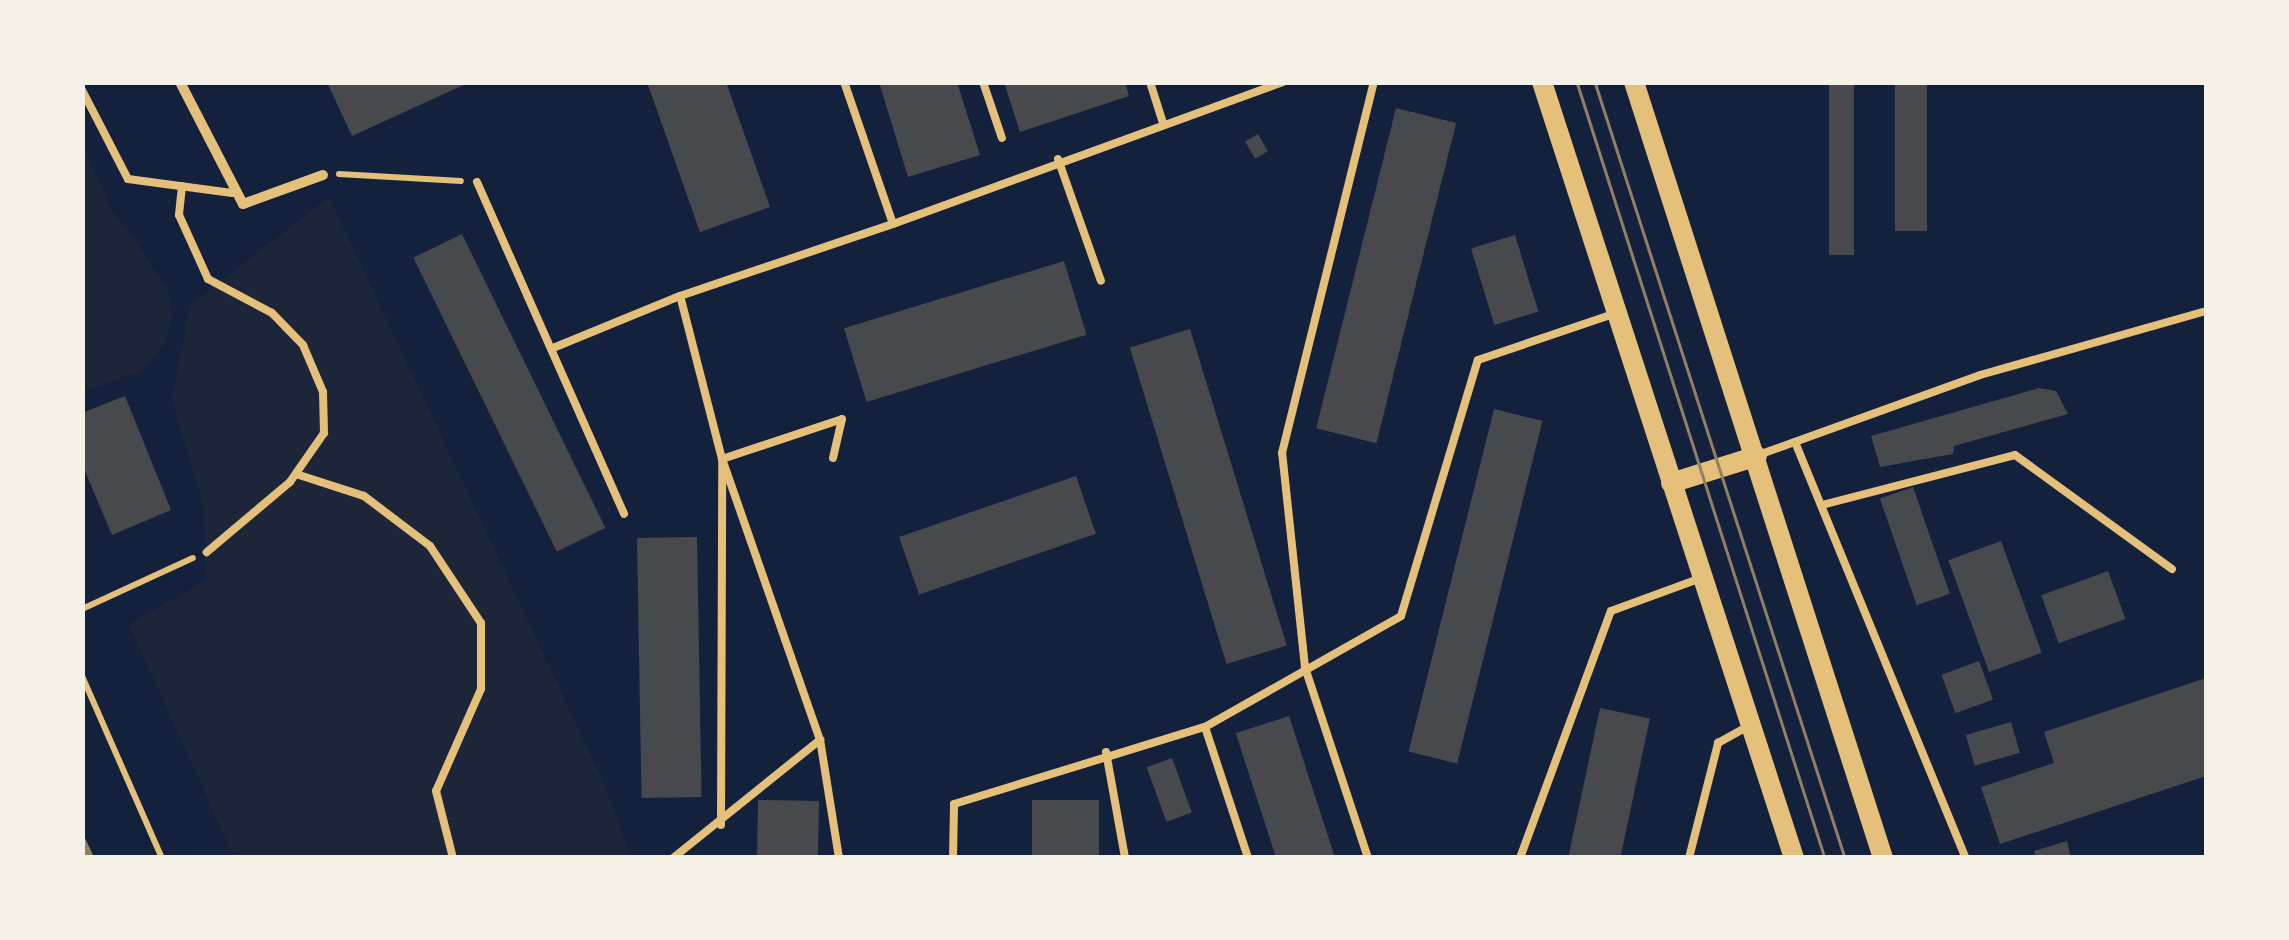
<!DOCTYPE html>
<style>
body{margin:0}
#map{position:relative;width:2289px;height:940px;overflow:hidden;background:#14213d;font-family:"Noto Serif",serif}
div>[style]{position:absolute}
.green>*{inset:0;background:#1d2539}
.building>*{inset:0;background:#48494c;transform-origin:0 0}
.path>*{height:6px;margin:-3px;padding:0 3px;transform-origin:3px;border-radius:3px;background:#e5c07b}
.service>*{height:8px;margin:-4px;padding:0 4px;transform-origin:4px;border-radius:4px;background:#e5c07b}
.minor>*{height:10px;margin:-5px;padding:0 5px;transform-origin:5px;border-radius:5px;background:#e5c07b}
.secondary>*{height:20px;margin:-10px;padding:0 10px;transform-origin:10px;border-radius:10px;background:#e5c07b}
.tram>*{height:2.5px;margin:-1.25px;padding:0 1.25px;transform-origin:1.25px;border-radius:1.25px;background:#918062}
.rail>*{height:8px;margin:-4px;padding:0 4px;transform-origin:4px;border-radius:4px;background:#918062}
span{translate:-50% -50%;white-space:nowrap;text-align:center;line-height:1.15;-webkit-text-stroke:10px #f6f1e7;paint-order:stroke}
.frame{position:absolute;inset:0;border:85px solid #f6f1e7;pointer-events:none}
</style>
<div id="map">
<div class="green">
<i style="clip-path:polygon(83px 146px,109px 205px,167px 287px,172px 316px,164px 345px,142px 370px,83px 392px)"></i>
<i style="clip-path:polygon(329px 197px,602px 779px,631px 857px,234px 857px,129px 624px,206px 580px,204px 508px,172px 399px,190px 305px)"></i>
</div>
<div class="building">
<i style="clip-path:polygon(327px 82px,470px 82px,352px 136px)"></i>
<i style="clip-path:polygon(647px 82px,726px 82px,770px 207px,700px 232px)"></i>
<i style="clip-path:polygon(879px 82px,957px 82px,980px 155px,908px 177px)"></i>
<i style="clip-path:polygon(1004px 82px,1125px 82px,1129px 96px,1020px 132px)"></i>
<i style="left:1829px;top:82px;width:25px;height:173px"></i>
<i style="left:1895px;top:82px;width:32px;height:149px"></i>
<i style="left:1396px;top:108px;width:62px;height:330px;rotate:14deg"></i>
<i style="left:1258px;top:134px;width:20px;height:15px;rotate:60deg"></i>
<i style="left:462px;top:234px;width:327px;height:54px;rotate:64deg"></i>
<i style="left:1515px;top:235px;width:80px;height:46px;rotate:73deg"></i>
<i style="left:1064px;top:261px;width:77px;height:230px;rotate:73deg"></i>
<i style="left:1190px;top:329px;width:331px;height:63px;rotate:73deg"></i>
<i style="clip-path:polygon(2039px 388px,2056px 391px,2068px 414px,1954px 446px,1953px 454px,1880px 467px,1871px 436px)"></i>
<i style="clip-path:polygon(125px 396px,171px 510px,112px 535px,82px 464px,82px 413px)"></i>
<i style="left:1494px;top:409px;width:50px;height:353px;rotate:14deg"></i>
<i style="left:1076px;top:476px;width:61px;height:187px;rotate:71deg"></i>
<i style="left:1913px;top:487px;width:113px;height:35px;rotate:71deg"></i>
<i style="left:697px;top:537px;width:260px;height:60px;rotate:89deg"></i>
<i style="left:2001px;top:541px;width:119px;height:56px;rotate:70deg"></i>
<i style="left:2108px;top:571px;width:51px;height:71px;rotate:70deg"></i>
<i style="left:1979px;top:661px;width:41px;height:40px;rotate:70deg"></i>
<i style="clip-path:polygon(2206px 678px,2206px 776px,2000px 844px,1981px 787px,2054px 763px,2044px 732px)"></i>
<i style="left:1600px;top:708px;width:51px;height:153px;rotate:12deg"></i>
<i style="left:1289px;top:716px;width:150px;height:56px;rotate:72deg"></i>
<i style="left:2011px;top:722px;width:32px;height:47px;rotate:74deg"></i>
<i style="left:1172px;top:758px;width:58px;height:27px;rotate:70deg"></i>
<i style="left:758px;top:800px;width:61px;height:58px;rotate:1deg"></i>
<i style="left:1032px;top:800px;width:67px;height:58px"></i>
<i style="clip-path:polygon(2067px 841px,2071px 858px,2036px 858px,2034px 851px)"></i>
</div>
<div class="path">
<i style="left:339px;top:174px;width:122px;rotate:3.3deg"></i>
<i style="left:82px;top:609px;width:122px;rotate:-24.7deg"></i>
<i style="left:82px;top:676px;width:199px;rotate:66.3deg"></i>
</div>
<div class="service">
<i style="left:983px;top:82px;width:59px;rotate:71.3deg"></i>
<i style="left:1150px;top:82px;width:43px;rotate:72.4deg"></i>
<i style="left:82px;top:90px;width:100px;rotate:62.7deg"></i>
<i style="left:128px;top:179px;width:105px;rotate:7.7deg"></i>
<i style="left:1058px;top:159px;width:129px;rotate:70.6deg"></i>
<i style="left:477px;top:182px;width:363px;rotate:66.1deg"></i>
<i style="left:182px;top:186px;width:29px;rotate:96deg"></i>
<i style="left:179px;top:215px;width:70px;rotate:65.6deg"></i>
<i style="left:208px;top:279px;width:72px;rotate:28deg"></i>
<i style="left:272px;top:313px;width:45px;rotate:45.9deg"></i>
<i style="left:303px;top:345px;width:51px;rotate:66.9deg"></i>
<i style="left:323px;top:392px;width:41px;rotate:88.6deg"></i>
<i style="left:324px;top:433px;width:60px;rotate:124.8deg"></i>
<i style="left:290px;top:482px;width:109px;rotate:139.9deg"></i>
<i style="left:893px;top:224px;width:415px;rotate:-20deg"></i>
<i style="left:553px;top:348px;width:137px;rotate:-22.3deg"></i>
<i style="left:1795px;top:442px;width:450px;rotate:67.7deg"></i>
<i style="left:1761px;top:454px;width:233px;rotate:-19.8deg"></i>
<i style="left:1980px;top:375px;width:235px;rotate:-15.8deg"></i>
<i style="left:296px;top:474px;width:71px;rotate:17.9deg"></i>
<i style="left:364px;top:496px;width:83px;rotate:37.1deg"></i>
<i style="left:430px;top:546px;width:92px;rotate:56.5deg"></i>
<i style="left:481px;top:623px;width:66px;rotate:90deg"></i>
<i style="left:481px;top:689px;width:111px;rotate:113.8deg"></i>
<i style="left:436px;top:791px;width:69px;rotate:75.8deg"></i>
<i style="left:1822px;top:505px;width:199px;rotate:-14.5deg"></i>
<i style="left:2015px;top:455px;width:194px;rotate:36deg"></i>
<i style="left:1205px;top:727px;width:138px;rotate:71.8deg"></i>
<i style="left:1106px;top:752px;width:108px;rotate:79.8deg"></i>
<i style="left:721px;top:825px;width:366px;rotate:-89.8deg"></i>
<i style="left:722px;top:459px;width:126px;rotate:-18.4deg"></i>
<i style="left:842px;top:419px;width:40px;rotate:103deg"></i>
<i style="left:673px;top:858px;width:189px;rotate:-38.8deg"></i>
<i style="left:839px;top:858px;width:120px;rotate:-99.1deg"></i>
<i style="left:820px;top:740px;width:298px;rotate:-109.2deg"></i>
<i style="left:722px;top:459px;width:168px;rotate:-104.4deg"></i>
<i style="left:680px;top:296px;width:225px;rotate:-18.7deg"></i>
<i style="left:893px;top:224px;width:150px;rotate:-109deg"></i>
<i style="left:953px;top:858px;width:54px;rotate:-88.9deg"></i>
<i style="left:954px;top:804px;width:263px;rotate:-17.1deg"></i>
<i style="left:1205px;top:727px;width:225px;rotate:-29.5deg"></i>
<i style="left:1401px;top:616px;width:267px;rotate:-73.3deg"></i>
<i style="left:1478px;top:360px;width:143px;rotate:-18.8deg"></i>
<i style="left:1368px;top:858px;width:201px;rotate:-108.3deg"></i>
<i style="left:1305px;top:667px;width:215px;rotate:-96.1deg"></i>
<i style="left:1282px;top:453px;width:382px;rotate:-76.1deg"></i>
<i style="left:1520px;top:858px;width:263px;rotate:-69.8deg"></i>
<i style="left:1611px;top:611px;width:96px;rotate:-20.1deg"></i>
<i style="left:1689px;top:858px;width:119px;rotate:-75.8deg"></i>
<i style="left:1718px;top:743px;width:38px;rotate:-29deg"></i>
</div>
<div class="minor">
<i style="left:180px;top:82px;width:137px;rotate:62.7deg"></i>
<i style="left:243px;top:204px;width:85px;rotate:-19.9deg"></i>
</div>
<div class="secondary">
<i style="left:1542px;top:82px;width:816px;rotate:72.01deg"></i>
<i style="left:1634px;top:82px;width:815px;rotate:72.21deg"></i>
<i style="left:1671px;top:483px;width:90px;rotate:-17.4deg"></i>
</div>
<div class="tram">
<i style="left:1577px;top:82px;width:815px;rotate:72.28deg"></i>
<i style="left:1595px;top:82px;width:815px;rotate:72.14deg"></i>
</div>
<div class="rail">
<i style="left:82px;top:841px;width:19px;rotate:65deg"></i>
</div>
<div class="frame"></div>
</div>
